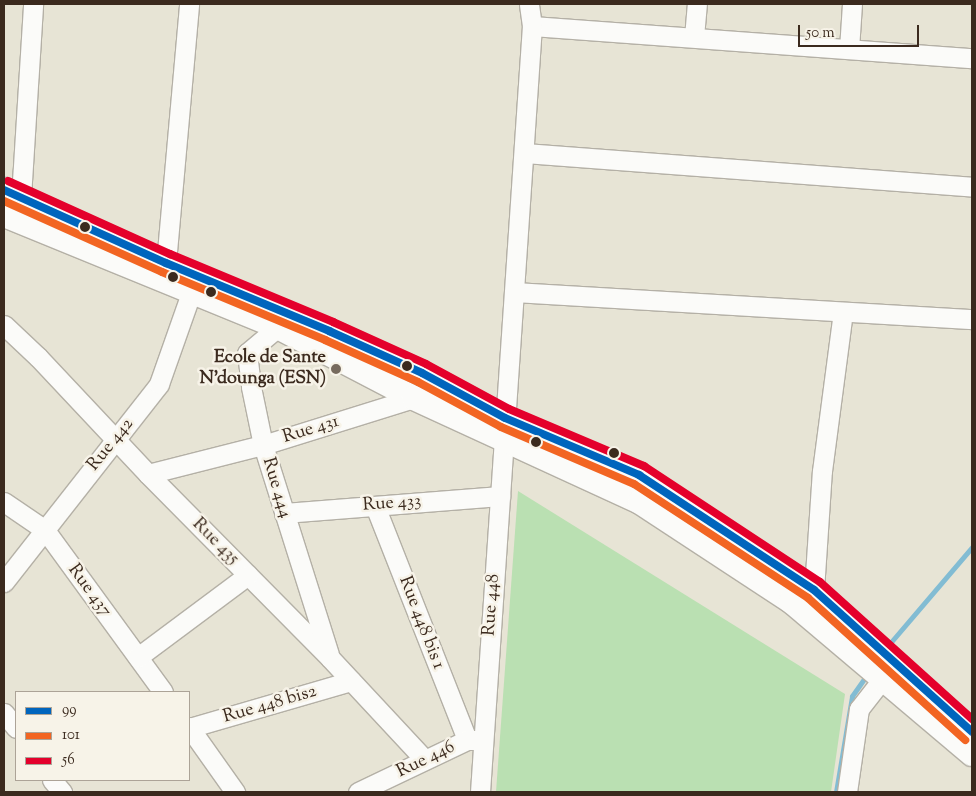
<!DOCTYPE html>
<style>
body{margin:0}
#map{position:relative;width:976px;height:796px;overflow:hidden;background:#e7e4d5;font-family:"Sorts Mill Goudy",serif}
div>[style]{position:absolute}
.green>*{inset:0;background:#bae0b2}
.stream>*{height:5px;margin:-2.5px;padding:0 2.5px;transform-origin:2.5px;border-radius:2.5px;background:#82bcd3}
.roads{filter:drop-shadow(1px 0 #b4b0a6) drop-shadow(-1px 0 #b4b0a6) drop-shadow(0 1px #b4b0a6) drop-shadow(0 -1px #b4b0a6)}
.minor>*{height:19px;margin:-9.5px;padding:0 9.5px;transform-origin:9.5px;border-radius:9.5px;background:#fbfbf9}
.major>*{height:24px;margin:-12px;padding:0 12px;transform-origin:12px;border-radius:12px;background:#fbfbf9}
.bus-1>*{height:8px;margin:-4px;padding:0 4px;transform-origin:4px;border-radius:4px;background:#0065bd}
.bus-2>*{height:8px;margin:-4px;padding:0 4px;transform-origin:4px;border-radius:4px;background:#f26522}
.bus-3>*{height:8px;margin:-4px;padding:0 4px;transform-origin:4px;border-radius:4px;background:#e4002b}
.dots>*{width:14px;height:14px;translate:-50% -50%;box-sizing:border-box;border:2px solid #f7f3e8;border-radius:50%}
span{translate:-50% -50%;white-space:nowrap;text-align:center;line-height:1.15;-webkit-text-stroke:5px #f7f3e8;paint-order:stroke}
.poi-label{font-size:18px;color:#3b2a1e;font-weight:700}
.right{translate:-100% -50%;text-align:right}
.street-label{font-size:18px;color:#3b2a1e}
.frame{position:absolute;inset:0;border:5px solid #3b2a1e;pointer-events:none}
.legend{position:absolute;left:15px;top:691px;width:175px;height:90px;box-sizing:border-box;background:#f7f3e8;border:1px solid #aca397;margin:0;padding:6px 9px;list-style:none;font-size:15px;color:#3b2a1e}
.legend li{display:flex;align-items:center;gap:10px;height:25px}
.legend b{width:25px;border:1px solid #aca397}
.scale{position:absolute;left:798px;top:25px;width:121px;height:22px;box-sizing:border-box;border:2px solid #3b2a1e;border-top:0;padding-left:6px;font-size:15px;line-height:18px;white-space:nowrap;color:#3b2a1e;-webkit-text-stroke:4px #f7f3e8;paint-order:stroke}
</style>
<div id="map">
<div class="green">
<i style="clip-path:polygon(518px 491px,845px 694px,831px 792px,496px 792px)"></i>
</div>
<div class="stream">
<i style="left:891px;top:642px;width:125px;rotate:-49.5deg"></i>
<i style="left:836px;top:792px;width:97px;rotate:-80.5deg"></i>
<i style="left:852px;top:696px;width:24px;rotate:-55deg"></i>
</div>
<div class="roads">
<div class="minor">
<i style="left:532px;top:26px;width:441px;rotate:4.2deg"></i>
<i style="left:694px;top:37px;width:33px;rotate:-85deg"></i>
<i style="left:849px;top:49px;width:45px;rotate:-86.2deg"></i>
<i style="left:524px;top:153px;width:449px;rotate:4.3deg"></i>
<i style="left:21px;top:197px;width:193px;rotate:-86.4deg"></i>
<i style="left:161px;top:276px;width:14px;rotate:-69deg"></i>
<i style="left:166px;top:263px;width:260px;rotate:-84.9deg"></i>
<i style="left:515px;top:292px;width:458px;rotate:3.4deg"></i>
<i style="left:4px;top:325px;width:47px;rotate:43.3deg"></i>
<i style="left:38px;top:357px;width:161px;rotate:46.8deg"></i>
<i style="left:148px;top:474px;width:259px;rotate:45.3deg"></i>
<i style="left:330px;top:658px;width:139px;rotate:47deg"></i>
<i style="left:278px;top:327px;width:40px;rotate:140deg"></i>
<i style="left:247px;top:353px;width:34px;rotate:83deg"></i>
<i style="left:251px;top:387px;width:59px;rotate:78.3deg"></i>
<i style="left:263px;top:445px;width:219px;rotate:72.5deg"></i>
<i style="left:148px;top:474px;width:119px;rotate:-14.2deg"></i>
<i style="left:263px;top:445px;width:158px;rotate:-17.3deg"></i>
<i style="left:4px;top:502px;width:50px;rotate:34.3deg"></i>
<i style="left:45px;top:530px;width:200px;rotate:53.9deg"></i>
<i style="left:375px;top:506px;width:251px;rotate:68.5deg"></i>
<i style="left:284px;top:513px;width:217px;rotate:-4.5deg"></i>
<i style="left:4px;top:582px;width:251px;rotate:-51.9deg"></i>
<i style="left:159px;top:384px;width:96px;rotate:-70.6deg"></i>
<i style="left:814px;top:590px;width:119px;rotate:-86.2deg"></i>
<i style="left:822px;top:471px;width:160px;rotate:-82.5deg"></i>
<i style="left:138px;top:657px;width:137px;rotate:-36.7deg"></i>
<i style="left:4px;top:713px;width:19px;rotate:51deg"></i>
<i style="left:189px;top:727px;width:80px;rotate:54.7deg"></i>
<i style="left:189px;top:728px;width:169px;rotate:-16.2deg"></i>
<i style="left:52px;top:780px;width:16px;rotate:50deg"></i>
<i style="left:358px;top:792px;width:121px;rotate:-25.5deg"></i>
<i style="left:467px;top:740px;width:11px"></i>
<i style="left:480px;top:792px;width:768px;rotate:-86.12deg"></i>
<i style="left:532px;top:26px;width:22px;rotate:-98deg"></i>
<i style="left:847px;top:792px;width:84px;rotate:-81.8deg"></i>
<i style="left:859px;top:709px;width:39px;rotate:-52deg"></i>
</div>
<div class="major">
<i style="left:4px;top:190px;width:178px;rotate:24.3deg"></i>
<i style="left:166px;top:263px;width:177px;rotate:22.6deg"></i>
<i style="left:329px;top:331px;width:102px;rotate:24.3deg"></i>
<i style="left:422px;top:373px;width:94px;rotate:28.5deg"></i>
<i style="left:505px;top:418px;width:146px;rotate:23deg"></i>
<i style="left:639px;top:475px;width:209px;rotate:33.3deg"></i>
<i style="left:814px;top:590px;width:96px;rotate:42.9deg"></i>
<i style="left:884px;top:655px;width:117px;rotate:41.2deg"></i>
<i style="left:4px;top:215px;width:296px;rotate:22.2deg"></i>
<i style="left:278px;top:327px;width:153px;rotate:27.6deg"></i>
<i style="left:414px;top:398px;width:249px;rotate:24.7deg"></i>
<i style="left:640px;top:502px;width:181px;rotate:33.3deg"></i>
<i style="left:791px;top:601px;width:237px;rotate:40.2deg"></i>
</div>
</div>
<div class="bus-1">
<i style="left:4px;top:190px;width:178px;rotate:24.3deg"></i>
<i style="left:166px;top:263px;width:177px;rotate:22.6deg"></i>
<i style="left:329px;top:331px;width:102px;rotate:24.3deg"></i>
<i style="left:422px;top:373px;width:94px;rotate:28.5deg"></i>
<i style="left:505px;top:418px;width:146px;rotate:23deg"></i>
<i style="left:639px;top:475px;width:209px;rotate:33.3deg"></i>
<i style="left:814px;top:590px;width:212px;rotate:41.9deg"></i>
</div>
<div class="bus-2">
<i style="left:4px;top:201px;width:173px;rotate:24.2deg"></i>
<i style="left:162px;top:272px;width:177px;rotate:22.6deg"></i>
<i style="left:325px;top:340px;width:102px;rotate:24.3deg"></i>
<i style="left:418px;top:382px;width:94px;rotate:28.5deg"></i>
<i style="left:501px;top:427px;width:145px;rotate:23.2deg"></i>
<i style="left:634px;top:484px;width:208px;rotate:33.2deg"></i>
<i style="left:808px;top:598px;width:212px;rotate:42.1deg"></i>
</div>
<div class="bus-3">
<i style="left:8px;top:181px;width:178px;rotate:24.3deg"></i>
<i style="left:170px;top:254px;width:177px;rotate:22.6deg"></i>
<i style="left:333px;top:322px;width:102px;rotate:24.3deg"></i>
<i style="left:426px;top:364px;width:94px;rotate:28.5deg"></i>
<i style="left:509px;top:409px;width:147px;rotate:22.9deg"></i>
<i style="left:644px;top:466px;width:211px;rotate:33.4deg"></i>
<i style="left:820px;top:582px;width:205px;rotate:42deg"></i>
</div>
<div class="dots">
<i style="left:85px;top:227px;background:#3b2a1e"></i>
<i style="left:173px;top:277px;background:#3b2a1e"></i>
<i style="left:211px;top:292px;background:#3b2a1e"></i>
<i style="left:407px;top:366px;background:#3b2a1e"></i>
<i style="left:336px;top:369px;background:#776b5e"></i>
<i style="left:536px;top:442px;background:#3b2a1e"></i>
<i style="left:614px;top:453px;background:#3b2a1e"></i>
</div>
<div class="poi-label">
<span class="right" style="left:326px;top:369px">Ecole de Sante<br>N'dounga (ESN)</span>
</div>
<div class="street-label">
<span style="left:311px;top:430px;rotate:-17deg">Rue 431</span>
<span style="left:111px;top:445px;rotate:-51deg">Rue 442</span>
<span style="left:276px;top:488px;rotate:73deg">Rue 444</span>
<span style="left:392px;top:504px;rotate:-4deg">Rue 433</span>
<span style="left:215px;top:542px;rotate:45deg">Rue 435</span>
<span style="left:89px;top:591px;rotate:54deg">Rue 437</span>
<span style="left:492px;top:605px;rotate:-86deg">Rue 448</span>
<span style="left:421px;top:623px;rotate:69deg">Rue 448 bis 1</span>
<span style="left:270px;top:705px;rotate:-16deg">Rue 448 bis2</span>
<span style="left:426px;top:760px;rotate:-26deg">Rue 446</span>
</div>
<div class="frame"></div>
<ul class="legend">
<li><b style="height:6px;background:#0065bd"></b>99</li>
<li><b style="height:6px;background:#f26522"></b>101</li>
<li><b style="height:6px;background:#e4002b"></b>56</li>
</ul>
<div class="scale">50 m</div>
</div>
